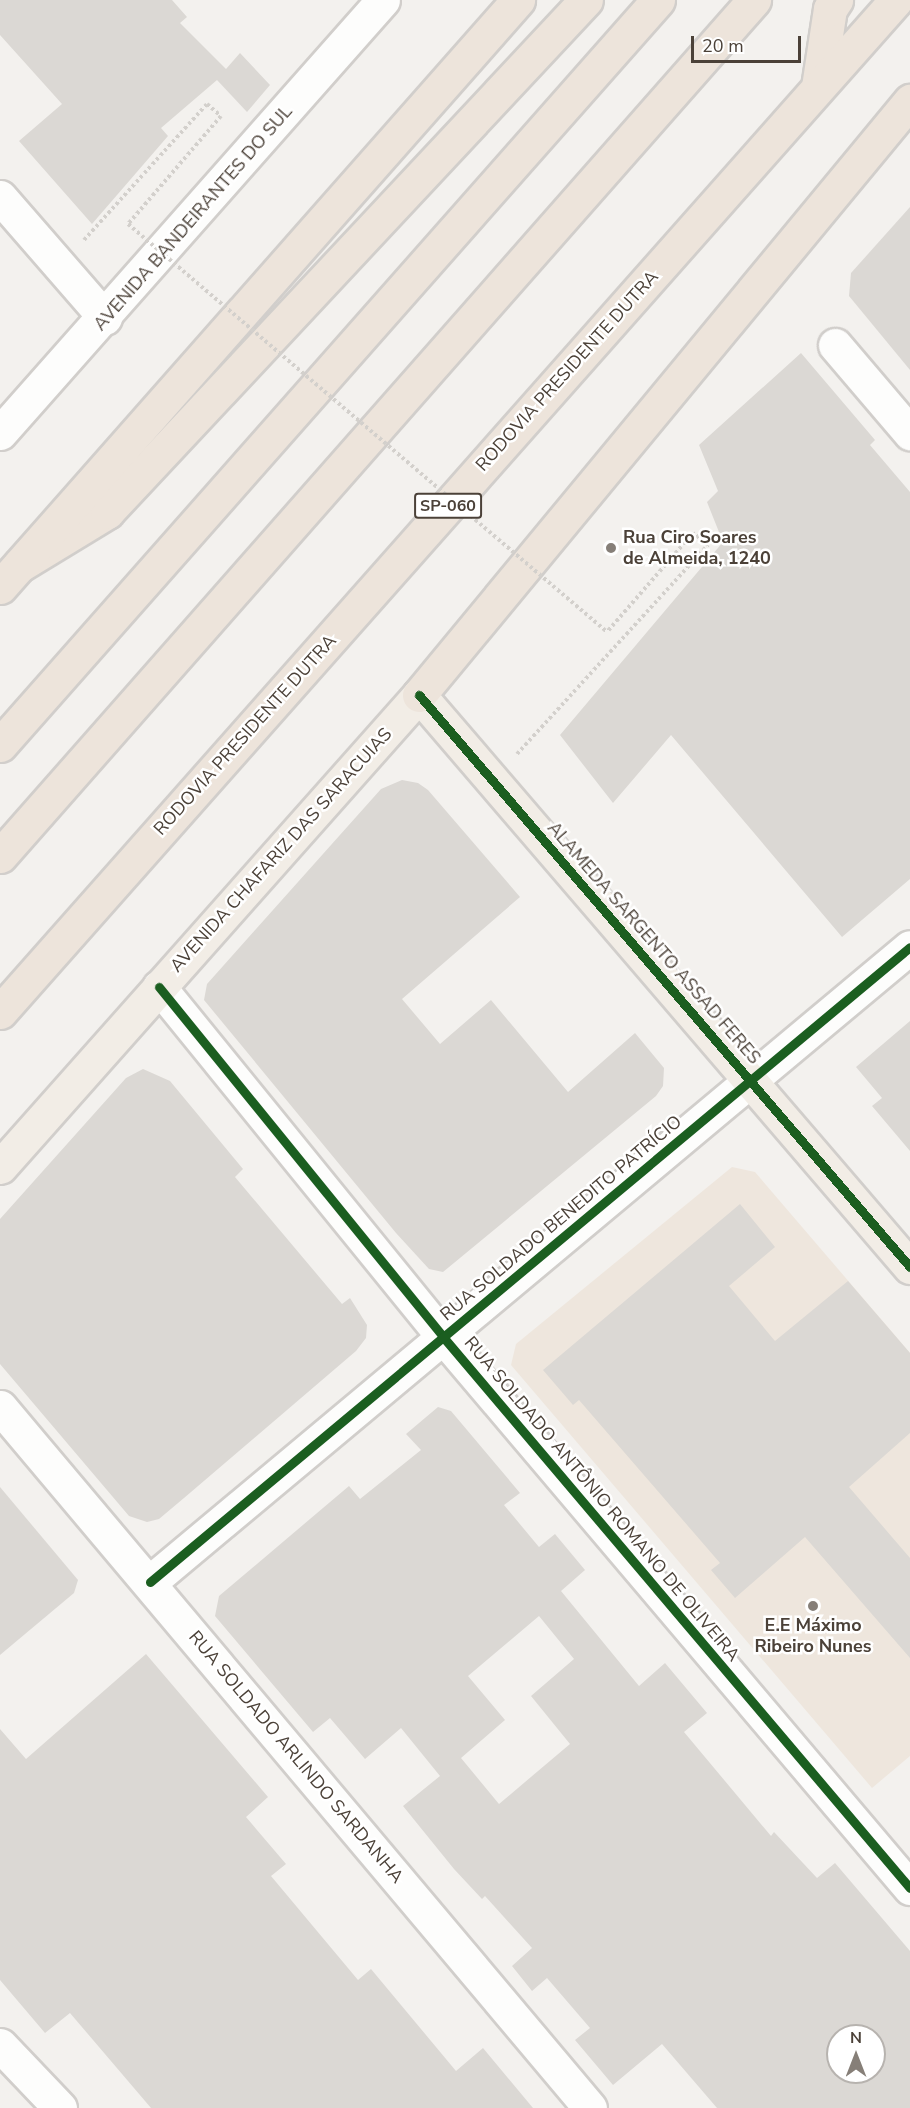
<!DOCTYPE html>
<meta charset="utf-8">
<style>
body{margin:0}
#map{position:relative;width:910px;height:2108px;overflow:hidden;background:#f3f1ee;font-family:"Nunito Sans",sans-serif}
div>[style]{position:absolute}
.education>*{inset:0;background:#eee6dd}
.building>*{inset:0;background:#dbd8d4}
.path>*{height:4px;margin-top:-2px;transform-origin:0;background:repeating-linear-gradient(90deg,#d3d0cc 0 3px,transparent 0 6px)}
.roads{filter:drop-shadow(2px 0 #d1cecb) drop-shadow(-2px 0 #d1cecb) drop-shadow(0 2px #d1cecb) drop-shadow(0 -2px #d1cecb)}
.minor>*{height:33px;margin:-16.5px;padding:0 16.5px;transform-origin:16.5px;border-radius:16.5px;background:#fdfdfc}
.major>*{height:33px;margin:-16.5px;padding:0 16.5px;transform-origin:16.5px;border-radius:16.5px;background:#f2ede6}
.highway>*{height:33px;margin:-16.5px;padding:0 16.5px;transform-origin:16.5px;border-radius:16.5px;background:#ede4db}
.path-bridge>*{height:4px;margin-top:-2px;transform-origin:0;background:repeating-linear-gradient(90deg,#d3d0cc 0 3px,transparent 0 6px)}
.cycleway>*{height:9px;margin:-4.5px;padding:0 4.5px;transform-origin:4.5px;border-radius:4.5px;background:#1b5e20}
.dots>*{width:16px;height:16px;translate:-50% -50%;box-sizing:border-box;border:3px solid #fff;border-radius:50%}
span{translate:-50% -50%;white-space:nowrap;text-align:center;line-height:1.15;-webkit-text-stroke:5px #fff;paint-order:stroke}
.shield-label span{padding:2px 4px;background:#fff;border:2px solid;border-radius:4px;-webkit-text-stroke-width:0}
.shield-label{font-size:16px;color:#4b4138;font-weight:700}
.street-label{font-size:18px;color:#4b4138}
.poi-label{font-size:18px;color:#4b4138;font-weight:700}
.left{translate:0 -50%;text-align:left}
.north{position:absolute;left:826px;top:2024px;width:60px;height:60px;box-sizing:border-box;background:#fff;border:2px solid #b7b3af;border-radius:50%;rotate:0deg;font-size:16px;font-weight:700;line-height:24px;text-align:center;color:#4b4138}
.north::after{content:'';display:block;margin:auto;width:21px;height:27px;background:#867f78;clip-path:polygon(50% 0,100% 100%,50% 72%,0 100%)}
.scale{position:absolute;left:691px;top:36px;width:110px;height:27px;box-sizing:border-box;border:3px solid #4b4138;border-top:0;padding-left:8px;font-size:18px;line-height:21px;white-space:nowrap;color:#4b4138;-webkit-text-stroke:4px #fff;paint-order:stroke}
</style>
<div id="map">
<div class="education">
<i style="clip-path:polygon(732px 1167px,755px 1172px,910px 1353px,910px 1756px,872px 1788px,511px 1365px,516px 1344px)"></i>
</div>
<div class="building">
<i style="clip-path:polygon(0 0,172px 0,187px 17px,180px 23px,226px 69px,240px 53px,270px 85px,247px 112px,217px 80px,161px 128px,168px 136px,92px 224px,19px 141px,62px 104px,0 35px)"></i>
<i style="clip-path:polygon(910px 207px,910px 370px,849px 296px,851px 273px)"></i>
<i style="clip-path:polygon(801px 353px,875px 440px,870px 445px,910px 492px,910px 879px,842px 937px,671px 735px,613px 803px,560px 735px,723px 542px,707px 502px,718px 491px,699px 445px)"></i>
<i style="clip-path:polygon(402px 780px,418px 783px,428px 790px,520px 897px,402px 999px,440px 1044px,491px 1000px,568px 1092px,635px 1033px,664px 1068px,663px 1086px,656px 1096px,443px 1272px,429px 1269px,396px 1233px,204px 1000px,207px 984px,381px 789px)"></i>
<i style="clip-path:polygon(910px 1021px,910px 1151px,872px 1106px,882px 1098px,856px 1067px)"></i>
<i style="clip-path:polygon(143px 1069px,170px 1081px,243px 1169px,235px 1177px,342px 1304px,350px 1298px,367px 1325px,366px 1338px,356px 1351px,184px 1498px,159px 1519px,147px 1522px,129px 1516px,0 1364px,0 1219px,126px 1078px)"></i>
<i style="clip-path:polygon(740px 1204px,775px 1247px,729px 1286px,775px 1341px,848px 1281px,910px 1353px,910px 1433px,849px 1487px,910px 1558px,910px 1658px,805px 1537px,735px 1598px,711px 1570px,720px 1563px,579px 1400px,573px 1405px,543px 1370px)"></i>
<i style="clip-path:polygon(evenodd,438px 1407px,451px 1411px,520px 1493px,504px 1505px,539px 1547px,555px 1534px,585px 1570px,561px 1591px,639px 1686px,665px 1663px,707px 1713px,684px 1732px,771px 1836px,774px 1832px,817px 1878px,835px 1863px,910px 1951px,910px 2108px,717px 2108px,662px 2044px,613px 2085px,575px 2040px,590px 2028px,547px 1978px,532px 1991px,512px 1966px,532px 1948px,485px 1896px,482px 1899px,454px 1869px,403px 1806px,440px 1776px,401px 1728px,365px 1759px,330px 1718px,313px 1732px,215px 1616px,219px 1596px,349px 1486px,360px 1499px,421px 1450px,406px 1434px,438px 1407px,539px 1616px,574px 1659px,531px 1696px,570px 1744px,499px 1804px,461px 1758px,505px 1720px,468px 1676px,539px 1616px,438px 1407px,838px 2036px,874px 2036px,874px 2072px,838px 2072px,838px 2036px)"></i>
<i style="clip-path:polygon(0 1487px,78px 1580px,74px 1593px,0 1655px)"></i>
<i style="clip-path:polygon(146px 1654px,268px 1797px,246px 1817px,286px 1864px,271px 1876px,358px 1980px,371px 1969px,456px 2071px,483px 2048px,533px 2108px,151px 2108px,70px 2013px,45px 2033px,0 1980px,0 1729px,26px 1759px)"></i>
</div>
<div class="path">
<i style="left:84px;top:240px;width:183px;rotate:-47.9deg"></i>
<i style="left:207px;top:104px;width:18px;rotate:41deg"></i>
<i style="left:221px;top:116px;width:143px;rotate:130.7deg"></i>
<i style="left:517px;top:754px;width:283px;rotate:-47.6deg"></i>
<i style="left:708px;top:545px;width:19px;rotate:-141deg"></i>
<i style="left:693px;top:533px;width:131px;rotate:131deg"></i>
</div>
<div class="roads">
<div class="minor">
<i style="left:0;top:197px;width:160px;rotate:49deg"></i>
<i style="left:835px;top:345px;width:116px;rotate:49.6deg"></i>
<i style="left:0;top:433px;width:578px;rotate:-48.51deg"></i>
<i style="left:159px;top:987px;width:452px;rotate:50.9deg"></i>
<i style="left:444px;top:1338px;width:721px;rotate:49.73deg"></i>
<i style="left:0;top:1407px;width:916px;rotate:49.91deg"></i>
<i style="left:150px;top:1582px;width:990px;rotate:-39.88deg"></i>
<i style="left:0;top:2045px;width:87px;rotate:46.4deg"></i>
</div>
<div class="major">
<i style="left:0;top:1167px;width:631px;rotate:-48.4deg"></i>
<i style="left:419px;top:695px;width:754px;rotate:49.36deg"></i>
</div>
<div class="highway">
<i style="left:818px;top:87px;width:79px;rotate:-81.3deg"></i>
<i style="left:830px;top:9px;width:11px;rotate:-56deg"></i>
<i style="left:20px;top:565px;width:102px;rotate:-31.3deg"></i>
<i style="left:107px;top:512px;width:701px;rotate:-46.91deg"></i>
<i style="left:0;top:587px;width:783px;rotate:-48.57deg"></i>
<i style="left:419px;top:695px;width:771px;rotate:-50.42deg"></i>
<i style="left:0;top:745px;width:994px;rotate:-48.55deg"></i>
<i style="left:0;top:856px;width:1141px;rotate:-48.63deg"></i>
<i style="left:0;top:1012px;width:1352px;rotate:-48.48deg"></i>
</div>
</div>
<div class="path-bridge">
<i style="left:128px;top:224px;width:629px;rotate:40.42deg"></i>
</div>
<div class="cycleway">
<i style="left:419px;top:695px;width:754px;rotate:49.36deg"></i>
<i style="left:159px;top:987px;width:452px;rotate:50.9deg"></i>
<i style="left:444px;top:1338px;width:721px;rotate:49.73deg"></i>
<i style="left:150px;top:1582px;width:990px;rotate:-39.88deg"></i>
</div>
<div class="dots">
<i style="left:611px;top:548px;background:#867f78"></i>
<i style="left:813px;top:1606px;background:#867f78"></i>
</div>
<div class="shield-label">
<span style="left:448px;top:506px">SP-060</span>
</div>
<div class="street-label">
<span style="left:193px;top:218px;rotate:-49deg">AVENIDA BANDEIRANTES DO SUL</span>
<span style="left:567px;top:371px;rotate:-48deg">RODOVIA PRESIDENTE DUTRA</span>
<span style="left:245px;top:735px;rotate:-48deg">RODOVIA PRESIDENTE DUTRA</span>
<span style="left:281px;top:850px;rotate:-48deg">AVENIDA CHAFARIZ DAS SARACUIAS</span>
<span style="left:654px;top:943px;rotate:49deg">ALAMEDA SARGENTO ASSAD FERES</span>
<span style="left:561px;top:1218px;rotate:-40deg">RUA SOLDADO BENEDITO PATRÍCIO</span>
<span style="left:602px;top:1499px;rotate:50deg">RUA SOLDADO ANTÔNIO ROMANO DE OLIVEIRA</span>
<span style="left:296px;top:1757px;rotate:50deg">RUA SOLDADO ARLINDO SARDANHA</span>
</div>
<div class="poi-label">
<span class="left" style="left:623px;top:548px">Rua Ciro Soares<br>de Almeida, 1240</span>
<span style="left:813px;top:1636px">E.E Máximo<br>Ribeiro Nunes</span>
</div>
<div class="north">N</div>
<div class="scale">20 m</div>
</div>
